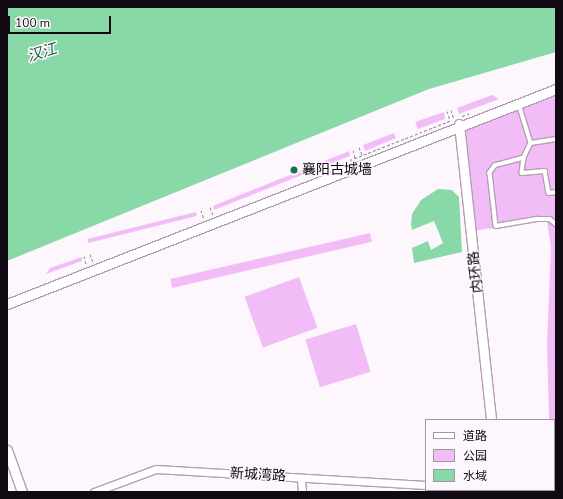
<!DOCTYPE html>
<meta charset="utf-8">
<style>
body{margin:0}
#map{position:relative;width:563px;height:499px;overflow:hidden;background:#fdf7fd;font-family:"Nunito Sans","Noto Sans SC",sans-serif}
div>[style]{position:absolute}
.green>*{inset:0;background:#f2bdf6;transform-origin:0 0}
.water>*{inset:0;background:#89d9a8}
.path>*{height:1px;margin-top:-0.5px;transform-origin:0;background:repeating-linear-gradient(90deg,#928b92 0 3px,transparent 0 5px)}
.roads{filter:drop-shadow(1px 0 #b59db6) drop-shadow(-1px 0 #b59db6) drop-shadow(0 1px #b59db6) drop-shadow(0 -1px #b59db6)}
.service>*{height:3.5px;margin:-1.75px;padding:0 1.75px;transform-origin:1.75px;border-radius:1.75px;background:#fff}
.minor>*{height:7px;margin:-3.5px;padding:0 3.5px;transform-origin:3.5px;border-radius:3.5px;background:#fff}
.tertiary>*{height:9px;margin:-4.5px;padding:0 4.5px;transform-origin:4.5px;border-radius:4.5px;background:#fff}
.dots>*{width:11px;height:11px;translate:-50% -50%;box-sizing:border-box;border:2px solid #fdf7fd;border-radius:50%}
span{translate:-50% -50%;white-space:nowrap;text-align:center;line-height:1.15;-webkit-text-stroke:3px #fdf7fd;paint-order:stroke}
.poi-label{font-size:14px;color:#120a13}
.left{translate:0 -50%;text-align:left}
.street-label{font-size:14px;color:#120a13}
.water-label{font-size:15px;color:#1e5939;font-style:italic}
.frame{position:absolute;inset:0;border:8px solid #120a13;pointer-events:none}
.legend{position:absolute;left:425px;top:419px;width:130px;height:72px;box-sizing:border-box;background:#fdf7fd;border:1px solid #9f989f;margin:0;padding:5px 7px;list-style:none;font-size:12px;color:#120a13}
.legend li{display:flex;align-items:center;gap:8px;height:20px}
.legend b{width:20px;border:1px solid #9f989f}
.scale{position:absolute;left:8px;top:16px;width:103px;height:18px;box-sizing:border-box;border:2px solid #120a13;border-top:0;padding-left:5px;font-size:12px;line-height:14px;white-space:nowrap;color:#120a13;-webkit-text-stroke:3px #fdf7fd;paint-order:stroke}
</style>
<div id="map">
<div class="green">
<i style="clip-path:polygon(556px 89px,556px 492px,499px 492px,554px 490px,554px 420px,549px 420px,547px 343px,551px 248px,547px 221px,471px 231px,459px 124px)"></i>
<i style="clip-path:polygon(492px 95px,499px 99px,459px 114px,457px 108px)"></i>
<i style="clip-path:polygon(444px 112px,445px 119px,418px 129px,415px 122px)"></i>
<i style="clip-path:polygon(394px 133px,396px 138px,365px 151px,363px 145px)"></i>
<i style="clip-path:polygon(349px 151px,350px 156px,214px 210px,213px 206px)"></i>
<i style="left:196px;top:212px;width:4px;height:112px;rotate:76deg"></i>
<i style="left:370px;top:233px;width:9px;height:205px;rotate:77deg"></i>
<i style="clip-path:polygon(82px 257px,82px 261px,46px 274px,50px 268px)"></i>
<i style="left:299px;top:277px;width:54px;height:58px;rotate:70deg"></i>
<i style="left:356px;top:324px;width:50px;height:53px;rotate:73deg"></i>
</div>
<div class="water">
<i style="clip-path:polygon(7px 7px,556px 7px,556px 52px,429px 89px,7px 261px)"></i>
<i style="clip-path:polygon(438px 189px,452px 190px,459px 197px,462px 252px,414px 263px,412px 248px,428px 241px,431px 250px,443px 243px,434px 221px,412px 230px,411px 224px,412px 214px,421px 200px)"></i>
</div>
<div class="path">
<i style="left:451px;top:110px;width:9px;rotate:72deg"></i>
<i style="left:447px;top:111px;width:9px;rotate:72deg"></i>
<i style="left:462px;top:116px;width:9px;rotate:-21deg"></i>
<i style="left:359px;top:147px;width:9px;rotate:69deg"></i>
<i style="left:353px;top:150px;width:8px;rotate:76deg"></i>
<i style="left:345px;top:162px;width:115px;rotate:-21.4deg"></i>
<i style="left:210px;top:207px;width:9px;rotate:69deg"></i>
<i style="left:201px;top:210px;width:9px;rotate:72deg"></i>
<i style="left:90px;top:254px;width:9px;rotate:69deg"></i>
<i style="left:84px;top:256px;width:8px;rotate:76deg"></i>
<i style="left:556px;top:305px;width:57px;rotate:90deg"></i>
</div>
<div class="roads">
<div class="service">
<i style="left:519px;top:104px;width:41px;rotate:72.9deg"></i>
<i style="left:531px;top:143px;width:17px;rotate:115deg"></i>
<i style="left:524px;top:158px;width:30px;rotate:165deg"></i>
<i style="left:495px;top:166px;width:9px;rotate:126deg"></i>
<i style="left:490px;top:173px;width:53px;rotate:83.5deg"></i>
<i style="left:496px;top:226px;width:42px;rotate:-9.7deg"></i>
<i style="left:537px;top:219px;width:13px"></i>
<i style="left:550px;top:219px;width:8px;rotate:40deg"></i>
<i style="left:531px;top:143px;width:25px;rotate:-9deg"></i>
<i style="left:524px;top:158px;width:15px;rotate:98deg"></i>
<i style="left:522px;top:173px;width:23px;rotate:-5deg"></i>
<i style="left:545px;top:171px;width:22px;rotate:80deg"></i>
<i style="left:549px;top:193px;width:7px;rotate:-8deg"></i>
</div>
<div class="minor">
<i style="left:301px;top:478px;width:14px;rotate:86deg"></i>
<i style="left:94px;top:492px;width:66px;rotate:-20.4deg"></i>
<i style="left:156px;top:469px;width:270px;rotate:3.4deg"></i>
</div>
<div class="tertiary">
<i style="left:459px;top:124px;width:298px;rotate:83.8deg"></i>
<i style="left:7px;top:304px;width:590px;rotate:-21.39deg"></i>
<i style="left:7px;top:450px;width:45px;rotate:70.3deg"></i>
<i style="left:498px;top:490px;width:2px;rotate:63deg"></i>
</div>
</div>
<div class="dots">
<i style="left:294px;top:170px;background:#197246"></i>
</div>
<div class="poi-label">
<span class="left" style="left:302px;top:170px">襄阳古城墙</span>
</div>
<div class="street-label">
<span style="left:476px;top:272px;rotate:-97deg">内环路</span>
<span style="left:258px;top:475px;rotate:3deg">新城湾路</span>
</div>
<div class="water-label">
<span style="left:42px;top:53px;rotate:-17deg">汉江</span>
</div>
<div class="frame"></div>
<ul class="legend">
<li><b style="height:5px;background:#fff"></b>道路</li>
<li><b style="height:11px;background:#f2bdf6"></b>公园</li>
<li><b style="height:11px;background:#89d9a8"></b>水域</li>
</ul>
<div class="scale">100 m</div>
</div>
